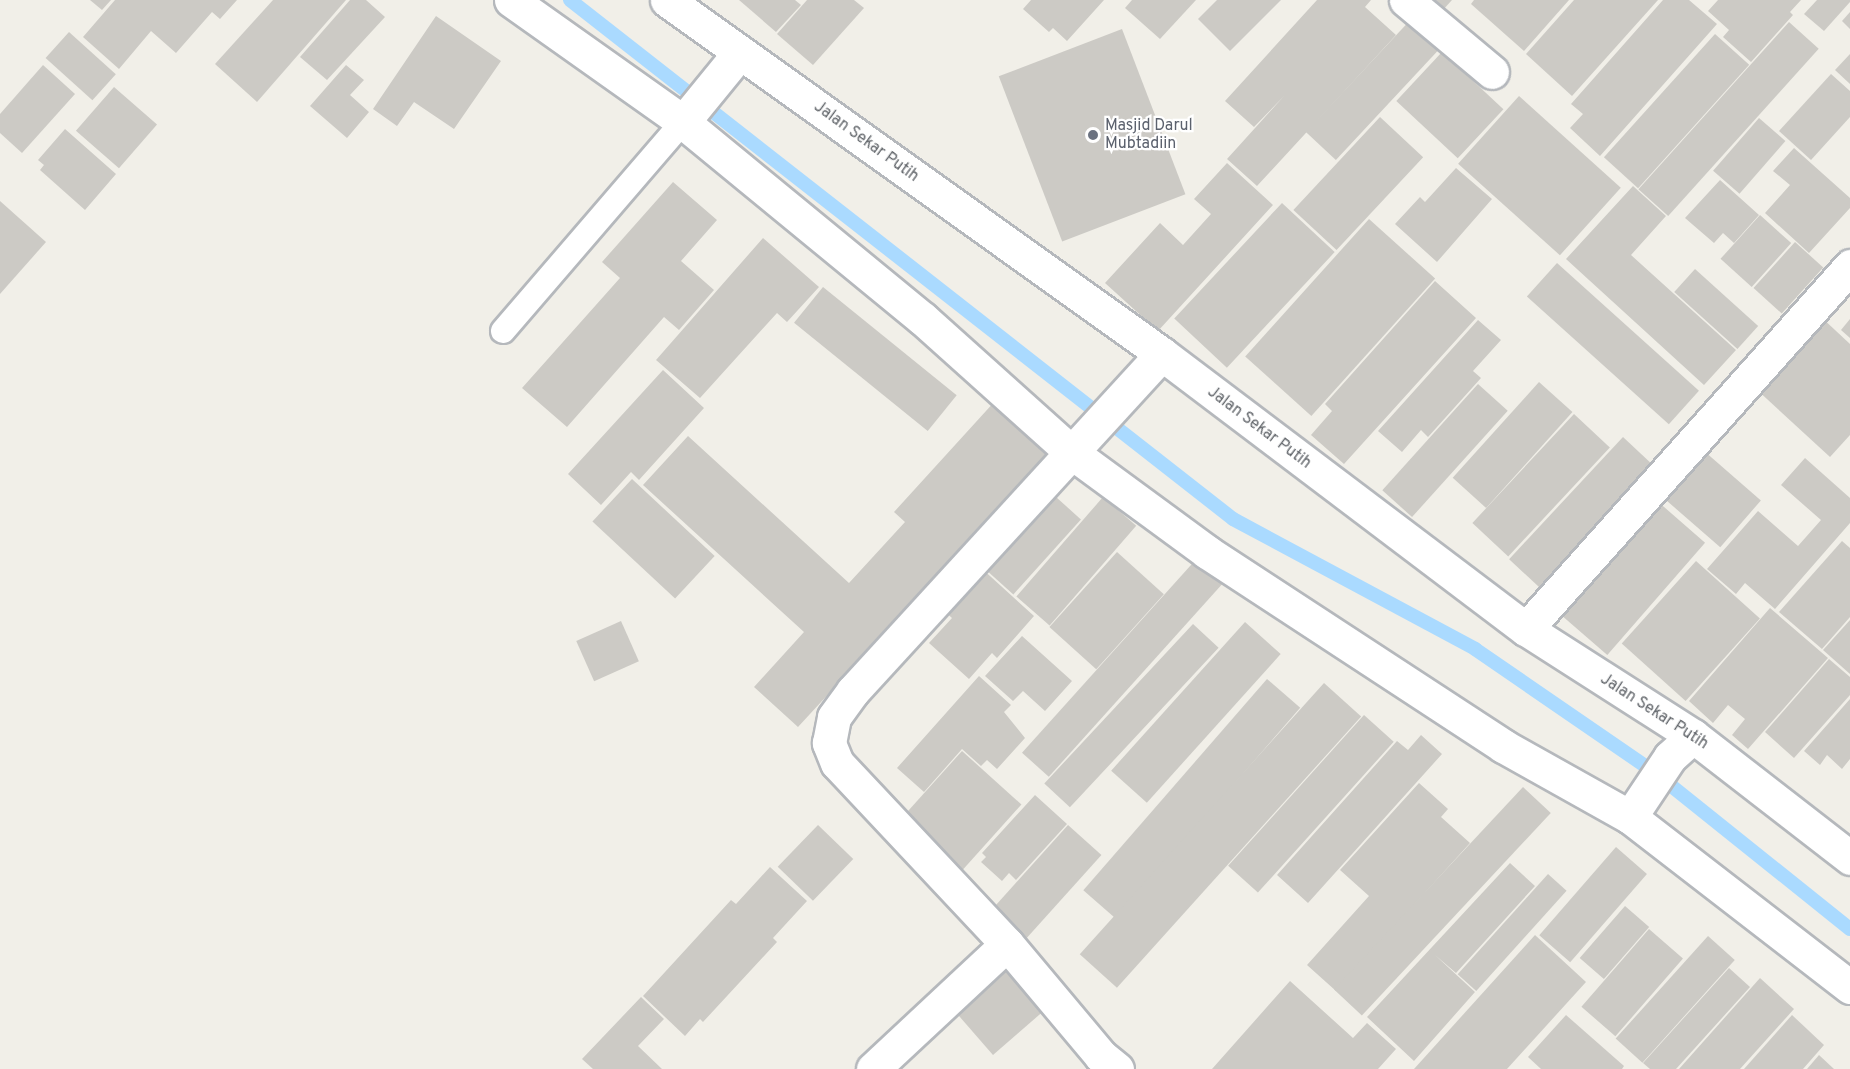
<!DOCTYPE html>
<style>
body{margin:0}
#map{position:relative;width:1850px;height:1069px;overflow:hidden;background:#f1efe8;font-family:Overpass,sans-serif}
div>[style]{position:absolute}
.stream>*{height:14px;margin:-7px;padding:0 7px;transform-origin:7px;border-radius:7px;background:#aadaff}
.building>*{inset:0;background:#cccac5;transform-origin:0 0}
.roads{filter:drop-shadow(2px 0 #b5b8bc) drop-shadow(-2px 0 #b5b8bc) drop-shadow(0 2px #b5b8bc) drop-shadow(0 -2px #b5b8bc)}
.service>*{height:24px;margin:-12px;padding:0 12px;transform-origin:12px;border-radius:12px;background:#fff}
.minor>*{height:33px;margin:-16.5px;padding:0 16.5px;transform-origin:16.5px;border-radius:16.5px;background:#fff}
.tertiary>*{height:33px;margin:-16.5px;padding:0 16.5px;transform-origin:16.5px;border-radius:16.5px;background:#fff}
.dots>*{width:16px;height:16px;translate:-50% -50%;box-sizing:border-box;border:3px solid #fff;border-radius:50%}
span{translate:-50% -50%;white-space:nowrap;text-align:center;line-height:1.15;-webkit-text-stroke:4.5px #fff;paint-order:stroke}
.worship-label{font-size:16px;color:#5b616d}
.left{translate:0 -50%;text-align:left}
.street-label{font-size:16px;color:#5f6368}
</style>
<div id="map">
<div class="stream">
<i style="left:570px;top:0;width:842px;rotate:38.05deg"></i>
<i style="left:1233px;top:519px;width:275px;rotate:28.2deg"></i>
<i style="left:1475px;top:649px;width:217px;rotate:34.5deg"></i>
<i style="left:1654px;top:772px;width:251px;rotate:38.7deg"></i>
</div>
<div class="building">
<i style="clip-path:polygon(90px 0,111px 0,102px 10px)"></i>
<i style="clip-path:polygon(115px 0,237px 0,220px 19px,212px 12px,176px 53px,151px 31px,119px 69px,83px 37px)"></i>
<i style="clip-path:polygon(273px 0,346px 0,257px 102px,215px 64px)"></i>
<i style="clip-path:polygon(350px 0,366px 0,385px 17px,327px 80px,300px 57px)"></i>
<i style="clip-path:polygon(739px 0,795px 0,801px 5px,776px 32px)"></i>
<i style="clip-path:polygon(807px 0,854px 0,864px 8px,813px 65px,777px 34px)"></i>
<i style="clip-path:polygon(1031px 0,1104px 0,1067px 41px,1053px 28px,1049px 32px,1023px 9px)"></i>
<i style="clip-path:polygon(1132px 0,1196px 0,1160px 39px,1125px 8px)"></i>
<i style="clip-path:polygon(1217px 0,1281px 0,1230px 51px,1198px 19px)"></i>
<i style="clip-path:polygon(1317px 0,1371px 0,1365px 7px,1396px 35px,1257px 186px,1227px 159px,1284px 96px,1254px 127px,1225px 101px)"></i>
<i style="clip-path:polygon(1429px 0,1452px 0,1442px 11px)"></i>
<i style="clip-path:polygon(1474px 0,1569px 0,1524px 51px,1471px 4px)"></i>
<i style="clip-path:polygon(1574px 0,1658px 0,1572px 96px,1526px 54px)"></i>
<i style="clip-path:polygon(1663px 0,1689px 0,1717px 24px,1600px 156px,1570px 128px,1583px 114px,1571px 104px)"></i>
<i style="clip-path:polygon(1718px 0,1801px 0,1790px 12px,1793px 15px,1751px 62px,1723px 37px,1729px 30px,1708px 11px)"></i>
<i style="clip-path:polygon(1817px 0,1850px 0,1850px 2px,1824px 31px,1804px 14px)"></i>
<i style="clip-path:polygon(1850px 12px,1850px 29px,1842px 21px)"></i>
<i style="left:1415px;top:15px;width:41px;height:160px;rotate:43deg"></i>
<i style="clip-path:polygon(436px 16px,501px 61px,454px 129px,414px 102px,397px 126px,373px 109px)"></i>
<i style="left:1789px;top:22px;width:40px;height:225px;rotate:42deg"></i>
<i style="left:1122px;top:29px;width:177px;height:132px;rotate:69deg"></i>
<i style="left:69px;top:32px;width:63px;height:35px;rotate:42deg"></i>
<i style="left:1715px;top:34px;width:46px;height:166px;rotate:42deg"></i>
<i style="left:1442px;top:52px;width:84px;height:67px;rotate:43deg"></i>
<i style="clip-path:polygon(1850px 54px,1850px 84px,1835px 70px)"></i>
<i style="clip-path:polygon(43px 65px,75px 94px,22px 153px,0 133px,0 114px)"></i>
<i style="clip-path:polygon(346px 65px,364px 80px,350px 95px,369px 112px,347px 138px,310px 106px)"></i>
<i style="clip-path:polygon(1831px 74px,1850px 91px,1850px 117px,1811px 160px,1779px 131px)"></i>
<i style="left:114px;top:87px;width:57px;height:58px;rotate:41deg"></i>
<i style="left:1519px;top:96px;width:137px;height:91px;rotate:42deg"></i>
<i style="left:1380px;top:117px;width:59px;height:127px;rotate:43deg"></i>
<i style="left:1759px;top:118px;width:35px;height:70px;rotate:41deg"></i>
<i style="clip-path:polygon(65px 129px,116px 174px,85px 210px,40px 170px,44px 165px,38px 160px)"></i>
<i style="clip-path:polygon(1794px 148px,1850px 198px,1850px 208px,1809px 253px,1765px 213px,1790px 185px,1773px 171px)"></i>
<i style="clip-path:polygon(1227px 163px,1273px 205px,1158px 331px,1105px 283px,1160px 223px,1183px 245px,1211px 214px,1194px 199px)"></i>
<i style="clip-path:polygon(1456px 168px,1492px 199px,1437px 262px,1395px 224px,1420px 197px,1425px 202px)"></i>
<i style="clip-path:polygon(1720px 180px,1759px 215px,1734px 243px,1723px 233px,1714px 243px,1685px 218px)"></i>
<i style="clip-path:polygon(673px 182px,717px 220px,681px 261px,714px 290px,679px 330px,664px 317px,567px 427px,522px 388px,620px 278px,602px 262px)"></i>
<i style="clip-path:polygon(1633px 186px,1666px 216px,1631px 255px,1736px 350px,1704px 385px,1566px 259px)"></i>
<i style="clip-path:polygon(0 201px,46px 242px,0 294px)"></i>
<i style="left:1282px;top:203px;width:72px;height:158px;rotate:43deg"></i>
<i style="left:1760px;top:215px;width:42px;height:59px;rotate:42deg"></i>
<i style="left:1369px;top:219px;width:89px;height:185px;rotate:42deg"></i>
<i style="clip-path:polygon(763px 238px,819px 287px,787px 322px,777px 313px,700px 398px,656px 360px)"></i>
<i style="left:1795px;top:242px;width:38px;height:62px;rotate:42deg"></i>
<i style="left:1557px;top:263px;width:191px;height:45px;rotate:42deg"></i>
<i style="left:1695px;top:269px;width:85px;height:31px;rotate:42deg"></i>
<i style="clip-path:polygon(1435px 281px,1476px 318px,1344px 464px,1311px 435px,1332px 411px,1325px 404px)"></i>
<i style="left:823px;top:287px;width:172px;height:46px;rotate:39deg"></i>
<i style="clip-path:polygon(1820px 316px,1850px 344px,1850px 435px,1830px 457px,1755px 388px)"></i>
<i style="clip-path:polygon(1850px 319px,1850px 338px,1841px 330px)"></i>
<i style="clip-path:polygon(1478px 320px,1501px 340px,1473px 371px,1481px 378px,1428px 437px,1421px 430px,1402px 452px,1378px 431px)"></i>
<i style="clip-path:polygon(663px 370px,704px 408px,639px 480px,631px 472px,601px 505px,568px 474px)"></i>
<i style="left:1539px;top:382px;width:45px;height:129px;rotate:42deg"></i>
<i style="left:1478px;top:384px;width:40px;height:143px;rotate:42deg"></i>
<i style="clip-path:polygon(996px 400px,1057px 455px,949px 563px,798px 727px,754px 687px,804px 632px,643px 485px,688px 436px,849px 583px,905px 522px,894px 512px)"></i>
<i style="left:1574px;top:414px;width:49px;height:149px;rotate:43deg"></i>
<i style="left:1623px;top:437px;width:42px;height:167px;rotate:43deg"></i>
<i style="left:1696px;top:444px;width:86px;height:62px;rotate:41deg"></i>
<i style="clip-path:polygon(1805px 458px,1850px 498px,1850px 523px,1775px 609px,1745px 583px,1736px 594px,1707px 569px,1758px 511px,1798px 546px,1821px 520px,1781px 485px)"></i>
<i style="left:632px;top:479px;width:113px;height:58px;rotate:43deg"></i>
<i style="left:1046px;top:488px;width:47px;height:101px;rotate:42deg"></i>
<i style="left:1103px;top:497px;width:44px;height:132px;rotate:41deg"></i>
<i style="left:1656px;top:500px;width:65px;height:149px;rotate:41deg"></i>
<i style="clip-path:polygon(1842px 541px,1850px 548px,1850px 617px,1822px 649px,1779px 612px)"></i>
<i style="left:1117px;top:552px;width:63px;height:101px;rotate:42deg"></i>
<i style="left:1200px;top:555px;width:36px;height:266px;rotate:42deg"></i>
<i style="left:1696px;top:561px;width:86px;height:111px;rotate:42deg"></i>
<i style="clip-path:polygon(979px 566px,1034px 616px,997px 658px,992px 653px,969px 679px,929px 643px,952px 618px,942px 609px)"></i>
<i style="clip-path:polygon(1770px 608px,1828px 658px,1748px 749px,1732px 735px,1745px 719px,1728px 705px,1713px 723px,1689px 701px)"></i>
<i style="clip-path:polygon(1850px 620px,1850px 674px,1823px 650px)"></i>
<i style="left:621px;top:621px;width:44px;height:49px;rotate:66deg"></i>
<i style="left:1245px;top:622px;width:48px;height:200px;rotate:42deg"></i>
<i style="left:1193px;top:624px;width:35px;height:218px;rotate:43deg"></i>
<i style="clip-path:polygon(1022px 636px,1072px 681px,1045px 711px,1023px 691px,1013px 701px,985px 676px)"></i>
<i style="clip-path:polygon(1829px 659px,1850px 677px,1850px 695px,1794px 758px,1765px 732px)"></i>
<i style="clip-path:polygon(979px 676px,1011px 705px,1004px 712px,1025px 738px,997px 769px,987px 760px,981px 766px,962px 749px,924px 792px,897px 768px)"></i>
<i style="left:1267px;top:679px;width:44px;height:280px;rotate:41deg"></i>
<i style="left:1324px;top:683px;width:50px;height:365px;rotate:42deg"></i>
<i style="clip-path:polygon(1850px 699px,1850px 759px,1842px 769px,1827px 755px,1820px 765px,1804px 751px)"></i>
<i style="left:1364px;top:715px;width:40px;height:203px;rotate:42deg"></i>
<i style="clip-path:polygon(1421px 735px,1442px 754px,1308px 903px,1277px 875px,1397px 741px,1408px 750px)"></i>
<i style="left:962px;top:751px;width:80px;height:89px;rotate:42deg"></i>
<i style="clip-path:polygon(1419px 783px,1448px 809px,1441px 817px,1470px 843px,1336px 991px,1307px 965px,1369px 896px,1340px 870px)"></i>
<i style="left:1523px;top:787px;width:38px;height:277px;rotate:43deg"></i>
<i style="clip-path:polygon(1035px 795px,1067px 824px,1016px 880px,1009px 873px,1002px 881px,981px 862px,986px 857px,982px 853px)"></i>
<i style="left:818px;top:825px;width:49px;height:58px;rotate:44deg"></i>
<i style="left:1068px;top:825px;width:45px;height:113px;rotate:42deg"></i>
<i style="left:1616px;top:847px;width:41px;height:117px;rotate:41deg"></i>
<i style="clip-path:polygon(1510px 863px,1535px 886px,1456px 973px,1435px 955px,1475px 992px,1414px 1061px,1367px 1017px)"></i>
<i style="clip-path:polygon(770px 867px,807px 901px,773px 938px,777px 942px,703px 1022px,700px 1019px,685px 1036px,643px 996px,731px 900px,736px 904px)"></i>
<i style="left:1548px;top:874px;width:25px;height:135px;rotate:42deg"></i>
<i style="left:1625px;top:906px;width:32px;height:69px;rotate:41deg"></i>
<i style="left:1649px;top:929px;width:45px;height:103px;rotate:41deg"></i>
<i style="clip-path:polygon(1535px 935px,1586px 982px,1507px 1069px,1414px 1069px)"></i>
<i style="left:1708px;top:936px;width:36px;height:138px;rotate:42deg"></i>
<i style="left:1015px;top:963px;width:55px;height:77px;rotate:49deg"></i>
<i style="clip-path:polygon(1729px 968px,1750px 987px,1676px 1069px,1650px 1069px,1643px 1063px)"></i>
<i style="clip-path:polygon(1760px 978px,1794px 1009px,1740px 1069px,1679px 1069px)"></i>
<i style="clip-path:polygon(1290px 981px,1353px 1038px,1367px 1023px,1396px 1049px,1378px 1069px,1212px 1069px)"></i>
<i style="clip-path:polygon(641px 997px,664px 1019px,638px 1046px,662px 1069px,593px 1069px,582px 1059px)"></i>
<i style="clip-path:polygon(1566px 1015px,1624px 1066px,1622px 1069px,1541px 1069px,1528px 1057px)"></i>
<i style="clip-path:polygon(1792px 1015px,1824px 1045px,1803px 1069px,1744px 1069px)"></i>
<i style="clip-path:polygon(1819px 1055px,1834px 1069px,1807px 1069px)"></i>
</div>
<div class="roads">
<div class="service">
<i style="left:503px;top:331px;width:276px;rotate:-49.3deg"></i>
</div>
<div class="minor">
<i style="left:511px;top:0;width:211px;rotate:35.3deg"></i>
<i style="left:683px;top:122px;width:310px;rotate:39.4deg"></i>
<i style="left:923px;top:319px;width:199px;rotate:41.9deg"></i>
<i style="left:1071px;top:452px;width:169px;rotate:36.3deg"></i>
<i style="left:1207px;top:552px;width:354px;rotate:33.2deg"></i>
<i style="left:1503px;top:746px;width:145px;rotate:29.2deg"></i>
<i style="left:1630px;top:817px;width:278px;rotate:37.7deg"></i>
<i style="left:1406px;top:0;width:112px;rotate:39.9deg"></i>
<i style="left:683px;top:122px;width:90px;rotate:-50.8deg"></i>
<i style="left:1526px;top:629px;width:487px;rotate:-48.2deg"></i>
<i style="left:1630px;top:817px;width:72px;rotate:-56.3deg"></i>
<i style="left:1670px;top:757px;width:31px;rotate:-42deg"></i>
<i style="left:873px;top:1069px;width:183px;rotate:-43deg"></i>
<i style="left:1117px;top:1069px;width:21px;rotate:-141deg"></i>
<i style="left:1101px;top:1056px;width:146px;rotate:-130deg"></i>
<i style="left:1007px;top:944px;width:248px;rotate:-133.2deg"></i>
<i style="left:837px;top:763px;width:22px;rotate:-112deg"></i>
<i style="left:829px;top:743px;width:26px;rotate:-79deg"></i>
<i style="left:834px;top:717px;width:32px;rotate:-54deg"></i>
<i style="left:853px;top:691px;width:457px;rotate:-47.5deg"></i>
</div>
<div class="tertiary">
<i style="left:667px;top:0;width:609px;rotate:35.57deg"></i>
<i style="left:1162px;top:354px;width:456px;rotate:37.1deg"></i>
<i style="left:1526px;top:629px;width:198px;rotate:32.6deg"></i>
<i style="left:1693px;top:736px;width:199px;rotate:37.8deg"></i>
</div>
</div>
<div class="dots">
<i style="left:1093px;top:135px;background:#6b7280"></i>
</div>
<div class="worship-label">
<span class="left" style="left:1105px;top:135px">Masjid Darul<br>Mubtadiin</span>
</div>
<div class="street-label">
<span style="left:866px;top:142px;rotate:36deg">Jalan Sekar Putih</span>
<span style="left:1259px;top:428px;rotate:37deg">Jalan Sekar Putih</span>
<span style="left:1654px;top:712px;rotate:33deg">Jalan Sekar Putih</span>
</div>
</div>
